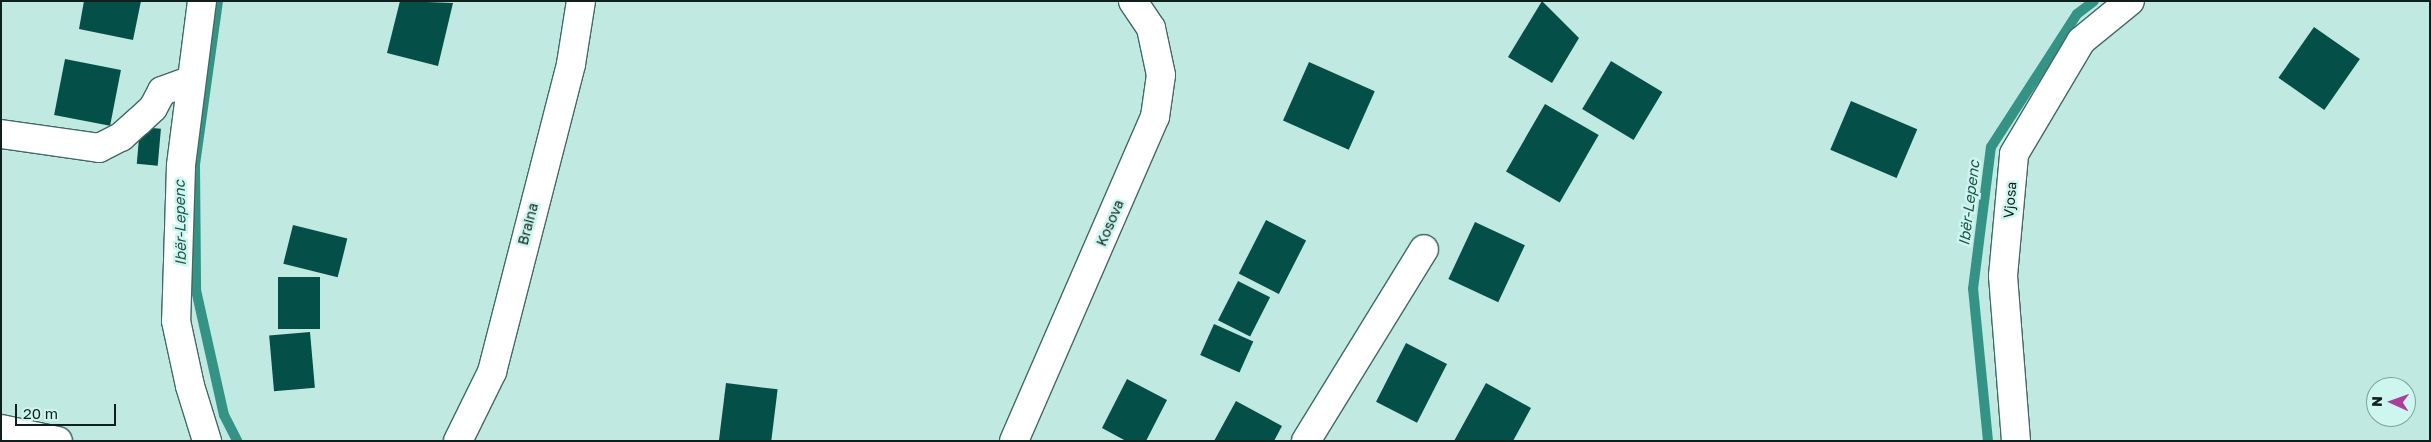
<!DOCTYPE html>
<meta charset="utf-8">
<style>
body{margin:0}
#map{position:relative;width:2431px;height:442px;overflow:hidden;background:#bfe9e1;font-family:"Golos Text",sans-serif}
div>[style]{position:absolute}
.stream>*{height:10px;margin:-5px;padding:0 5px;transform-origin:5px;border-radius:5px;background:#359386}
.building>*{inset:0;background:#044f47;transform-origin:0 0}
.roads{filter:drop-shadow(1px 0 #436963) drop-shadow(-1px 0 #436963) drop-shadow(0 1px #436963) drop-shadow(0 -1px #436963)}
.minor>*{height:28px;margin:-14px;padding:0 14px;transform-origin:14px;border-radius:14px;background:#fff}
span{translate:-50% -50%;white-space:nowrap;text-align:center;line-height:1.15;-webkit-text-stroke:5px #ccf6ee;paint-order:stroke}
.street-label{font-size:14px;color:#0f1f1c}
.water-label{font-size:15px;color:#21554e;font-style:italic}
.frame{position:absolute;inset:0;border:2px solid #0f1f1c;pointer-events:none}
.north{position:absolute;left:2366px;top:377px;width:50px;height:50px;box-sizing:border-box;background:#ccf6ee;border:1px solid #80a09a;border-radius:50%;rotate:272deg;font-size:14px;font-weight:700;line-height:20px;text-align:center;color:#0f1f1c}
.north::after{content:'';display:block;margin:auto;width:18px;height:22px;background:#ab3f9e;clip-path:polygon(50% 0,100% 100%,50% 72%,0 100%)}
.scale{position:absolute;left:15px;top:404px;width:101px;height:22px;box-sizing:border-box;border:2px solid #0f1f1c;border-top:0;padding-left:6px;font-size:15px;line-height:18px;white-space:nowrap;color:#0f1f1c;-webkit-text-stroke:4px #ccf6ee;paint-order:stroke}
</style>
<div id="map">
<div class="stream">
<i style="left:218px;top:1px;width:166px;rotate:98deg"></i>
<i style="left:195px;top:165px;width:125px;rotate:89.5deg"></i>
<i style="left:196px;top:290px;width:128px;rotate:77.4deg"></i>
<i style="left:224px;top:415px;width:29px;rotate:63deg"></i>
<i style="left:1988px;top:441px;width:153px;rotate:-95.6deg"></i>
<i style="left:1973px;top:289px;width:143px;rotate:-82.8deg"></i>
<i style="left:1991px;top:147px;width:158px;rotate:-57.1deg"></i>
<i style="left:2077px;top:14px;width:21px;rotate:-37deg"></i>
</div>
<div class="building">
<i style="clip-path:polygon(84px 1px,141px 1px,133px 40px,79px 29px)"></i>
<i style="clip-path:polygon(400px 1px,453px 3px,438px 66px,387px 53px)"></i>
<i style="clip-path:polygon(1542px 1px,1579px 38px,1552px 83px,1508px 57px)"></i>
<i style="left:2314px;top:27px;width:56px;height:62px;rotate:35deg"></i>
<i style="left:65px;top:59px;width:57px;height:57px;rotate:11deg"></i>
<i style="left:1611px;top:61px;width:60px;height:56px;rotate:31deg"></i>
<i style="left:1309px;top:62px;width:72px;height:64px;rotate:24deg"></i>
<i style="left:1851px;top:101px;width:72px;height:53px;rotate:23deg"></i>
<i style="left:1545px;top:104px;width:62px;height:78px;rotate:30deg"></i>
<i style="left:140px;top:127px;width:21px;height:37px;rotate:5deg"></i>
<i style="left:1266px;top:220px;width:45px;height:60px;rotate:27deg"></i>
<i style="left:1475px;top:222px;width:55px;height:63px;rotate:25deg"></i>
<i style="left:293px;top:225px;width:56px;height:40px;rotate:14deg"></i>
<i style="left:278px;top:277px;width:42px;height:52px"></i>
<i style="left:1238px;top:281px;width:36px;height:44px;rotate:27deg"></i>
<i style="left:1214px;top:324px;width:43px;height:34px;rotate:24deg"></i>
<i style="left:310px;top:332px;width:56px;height:41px;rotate:85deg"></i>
<i style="left:1406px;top:343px;width:46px;height:66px;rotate:27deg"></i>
<i style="clip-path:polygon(1127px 379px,1167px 400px,1146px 441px,1126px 441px,1102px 428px)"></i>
<i style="left:726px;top:383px;width:52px;height:58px;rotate:7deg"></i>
<i style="clip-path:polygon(1486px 383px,1531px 408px,1513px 441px,1454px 441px)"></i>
<i style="clip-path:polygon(1236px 401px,1282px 426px,1274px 441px,1214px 441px)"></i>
</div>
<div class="roads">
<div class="minor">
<i style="left:202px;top:1px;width:166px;rotate:97.3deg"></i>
<i style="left:181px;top:166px;width:155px;rotate:91.8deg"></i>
<i style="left:176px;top:321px;width:66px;rotate:77.8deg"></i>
<i style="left:190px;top:386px;width:58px;rotate:72.8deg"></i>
<i style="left:1px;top:134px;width:99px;rotate:8.1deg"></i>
<i style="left:99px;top:148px;width:25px;rotate:-27deg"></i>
<i style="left:121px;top:137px;width:24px;rotate:-42deg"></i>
<i style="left:139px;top:121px;width:19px;rotate:-43deg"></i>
<i style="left:153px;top:108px;width:19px;rotate:-62deg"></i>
<i style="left:162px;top:91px;width:30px;rotate:-20deg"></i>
<i style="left:1px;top:429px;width:58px;rotate:11.9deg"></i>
<i style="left:458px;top:441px;width:77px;rotate:-63.8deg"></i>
<i style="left:492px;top:372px;width:318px;rotate:-75.6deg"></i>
<i style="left:571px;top:64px;width:64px;rotate:-81deg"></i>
<i style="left:1014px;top:441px;width:353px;rotate:-66.5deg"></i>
<i style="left:1155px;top:117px;width:42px;rotate:-81.9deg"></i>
<i style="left:1161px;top:75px;width:48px;rotate:-102deg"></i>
<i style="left:1151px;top:28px;width:32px;rotate:-124deg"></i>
<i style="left:1306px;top:441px;width:225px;rotate:-58.4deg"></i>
<i style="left:2016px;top:441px;width:166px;rotate:-94.5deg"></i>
<i style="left:2003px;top:276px;width:122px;rotate:-84.8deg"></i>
<i style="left:2014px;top:154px;width:131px;rotate:-59.3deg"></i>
<i style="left:2081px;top:41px;width:63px;rotate:-39.2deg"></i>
</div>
</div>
<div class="street-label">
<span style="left:2010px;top:200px;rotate:-85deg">Vjosa</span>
<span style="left:1110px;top:223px;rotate:-67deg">Kosova</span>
<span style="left:528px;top:224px;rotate:-75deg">Braina</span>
</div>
<div class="water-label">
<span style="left:1969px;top:203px;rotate:-83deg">Ibër-Lepenc</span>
<span style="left:180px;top:223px;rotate:-91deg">Ibër-Lepenc</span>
</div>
<div class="frame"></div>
<div class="north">N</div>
<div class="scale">20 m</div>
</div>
